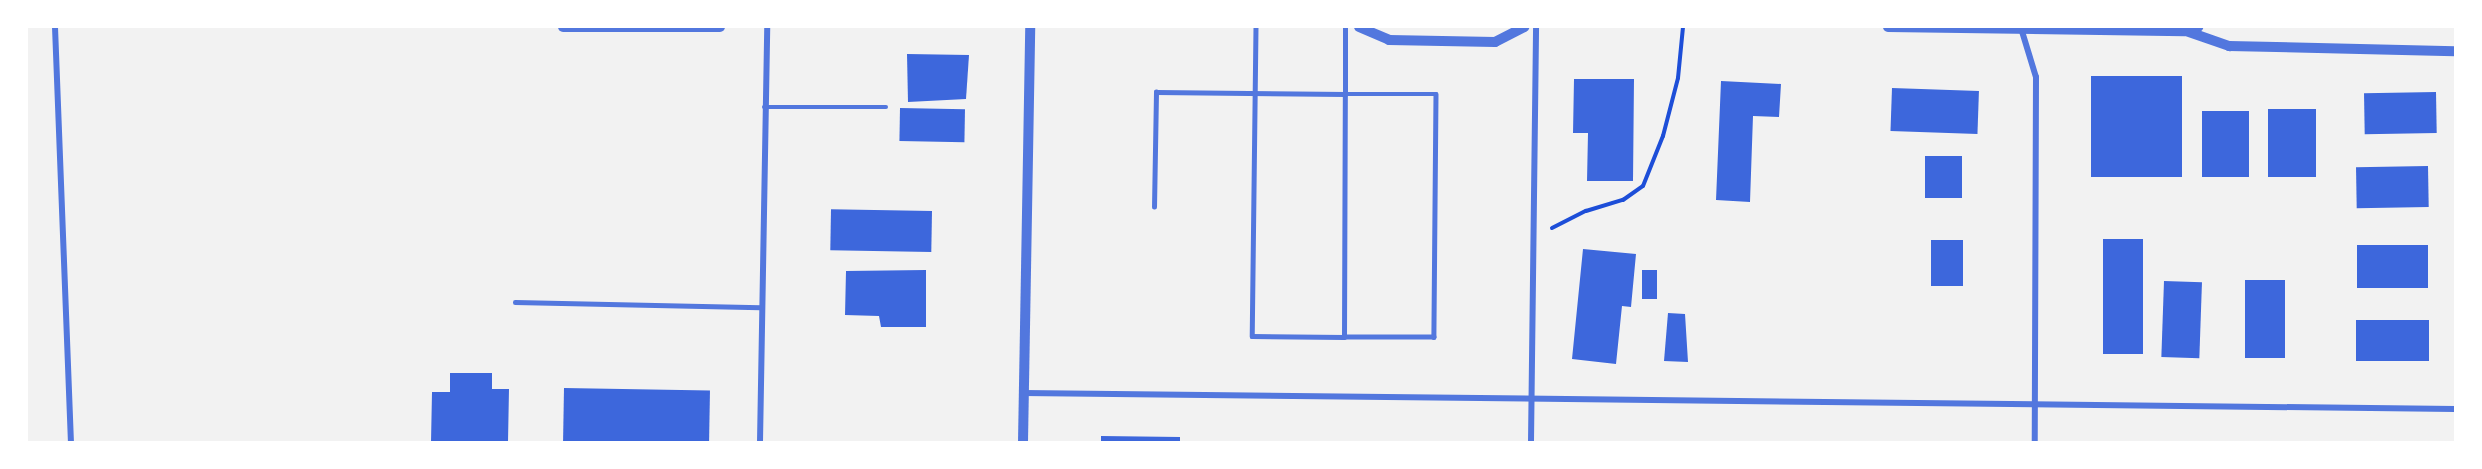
<!DOCTYPE html>
<style>
body{margin:0}
#map{position:relative;width:2482px;height:469px;overflow:hidden;background:#f2f2f2;font-family:"Exo 2",sans-serif}
div>[style]{position:absolute}
.building>*{inset:0;background:#3d67dc;transform-origin:0 0}
.path>*{height:4px;margin:-2px;padding:0 2px;transform-origin:2px;border-radius:2px;background:#1d4ed8}
.service>*{height:4.5px;margin:-2.25px;padding:0 2.25px;transform-origin:2.25px;border-radius:2.25px;background:#5277de}
.minor>*{height:6px;margin:-3px;padding:0 3px;transform-origin:3px;border-radius:3px;background:#5277de}
.tertiary>*{height:10px;margin:-5px;padding:0 5px;transform-origin:5px;border-radius:5px;background:#5277de}
span{translate:-50% -50%;white-space:nowrap;text-align:center;line-height:1.15;-webkit-text-stroke:4.5px #fff;paint-order:stroke}
.frame{position:absolute;inset:0;border:28px solid #fff;pointer-events:none}
</style>
<div id="map">
<div class="building">
<i style="clip-path:polygon(907px 54px,969px 55px,966px 99px,908px 102px)"></i>
<i style="left:2091px;top:76px;width:91px;height:101px"></i>
<i style="clip-path:polygon(1574px 79px,1634px 79px,1633px 181px,1587px 181px,1588px 133px,1573px 133px)"></i>
<i style="clip-path:polygon(1721px 81px,1781px 84px,1779px 117px,1753px 116px,1750px 202px,1716px 200px)"></i>
<i style="left:1892px;top:88px;width:87px;height:43px;rotate:2deg"></i>
<i style="left:2436px;top:92px;width:41px;height:72px;rotate:89deg"></i>
<i style="left:900px;top:108px;width:65px;height:33px;rotate:1deg"></i>
<i style="left:2268px;top:109px;width:48px;height:68px"></i>
<i style="left:2202px;top:111px;width:47px;height:66px"></i>
<i style="left:1925px;top:156px;width:37px;height:42px"></i>
<i style="left:2428px;top:166px;width:41px;height:72px;rotate:89deg"></i>
<i style="left:932px;top:211px;width:41px;height:101px;rotate:91deg"></i>
<i style="left:2103px;top:239px;width:40px;height:115px"></i>
<i style="left:1931px;top:240px;width:32px;height:46px"></i>
<i style="left:2428px;top:245px;width:43px;height:71px;rotate:90deg"></i>
<i style="clip-path:polygon(1583px 249px,1636px 254px,1631px 307px,1622px 306px,1616px 364px,1572px 359px)"></i>
<i style="clip-path:polygon(926px 270px,926px 327px,881px 327px,879px 316px,845px 315px,846px 271px)"></i>
<i style="left:1642px;top:270px;width:15px;height:29px"></i>
<i style="left:2285px;top:280px;width:78px;height:40px;rotate:90deg"></i>
<i style="left:2164px;top:281px;width:38px;height:76px;rotate:2deg"></i>
<i style="clip-path:polygon(1668px 313px,1685px 314px,1688px 362px,1664px 361px)"></i>
<i style="left:2429px;top:320px;width:41px;height:73px;rotate:90deg"></i>
<i style="clip-path:polygon(450px 373px,492px 373px,492px 389px,509px 389px,508px 442px,431px 442px,432px 392px,450px 392px)"></i>
<i style="left:564px;top:388px;width:146px;height:54px;rotate:1deg"></i>
<i style="clip-path:polygon(1101px 436px,1180px 437px,1180px 442px,1101px 442px)"></i>
</div>
<div class="path">
<i style="left:1552px;top:228px;width:38px;rotate:-27deg"></i>
<i style="left:1586px;top:211px;width:39px;rotate:-17deg"></i>
<i style="left:1623px;top:200px;width:24px;rotate:-35deg"></i>
<i style="left:1643px;top:186px;width:54px;rotate:-68.2deg"></i>
<i style="left:1663px;top:136px;width:60px;rotate:-75.5deg"></i>
<i style="left:1678px;top:78px;width:51px;rotate:-84.4deg"></i>
</div>
<div class="service">
<i style="left:1256px;top:27px;width:309px;rotate:90.7deg"></i>
<i style="left:1252px;top:336px;width:92px;rotate:0.6deg"></i>
<i style="left:1344px;top:337px;width:243px;rotate:-89.8deg"></i>
<i style="left:1345px;top:94px;width:91px"></i>
<i style="left:1436px;top:94px;width:243px;rotate:90.5deg"></i>
<i style="left:1434px;top:337px;width:90px;rotate:180deg"></i>
<i style="left:764px;top:107px;width:122px"></i>
<i style="left:1154px;top:207px;width:115px;rotate:-89deg"></i>
<i style="left:1156px;top:92px;width:189px;rotate:0.6deg"></i>
<i style="left:1345px;top:94px;width:67px;rotate:-90deg"></i>
<i style="left:515px;top:302px;width:245px;rotate:1.2deg"></i>
</div>
<div class="minor">
<i style="left:55px;top:27px;width:415px;rotate:87.8deg"></i>
<i style="left:2021px;top:28px;width:51px;rotate:73deg"></i>
<i style="left:2036px;top:77px;width:365px;rotate:90.2deg"></i>
<i style="left:1023px;top:393px;width:1432px;rotate:0.64deg"></i>
<i style="left:760px;top:442px;width:415px;rotate:-89deg"></i>
<i style="left:1531px;top:442px;width:415px;rotate:-89.3deg"></i>
</div>
<div class="tertiary">
<i style="left:563px;top:27px;width:157px"></i>
<i style="left:1359px;top:27px;width:33px;rotate:23deg"></i>
<i style="left:1389px;top:40px;width:106px;rotate:1.1deg"></i>
<i style="left:1495px;top:42px;width:33px;rotate:-27deg"></i>
<i style="left:1888px;top:27px;width:297px;rotate:0.8deg"></i>
<i style="left:2185px;top:31px;width:14px;rotate:-17deg"></i>
<i style="left:2186px;top:31px;width:46px;rotate:19.2deg"></i>
<i style="left:2229px;top:46px;width:226px;rotate:1.3deg"></i>
<i style="left:1023px;top:442px;width:415px;rotate:-89deg"></i>
</div>
<div class="frame"></div>
</div>
